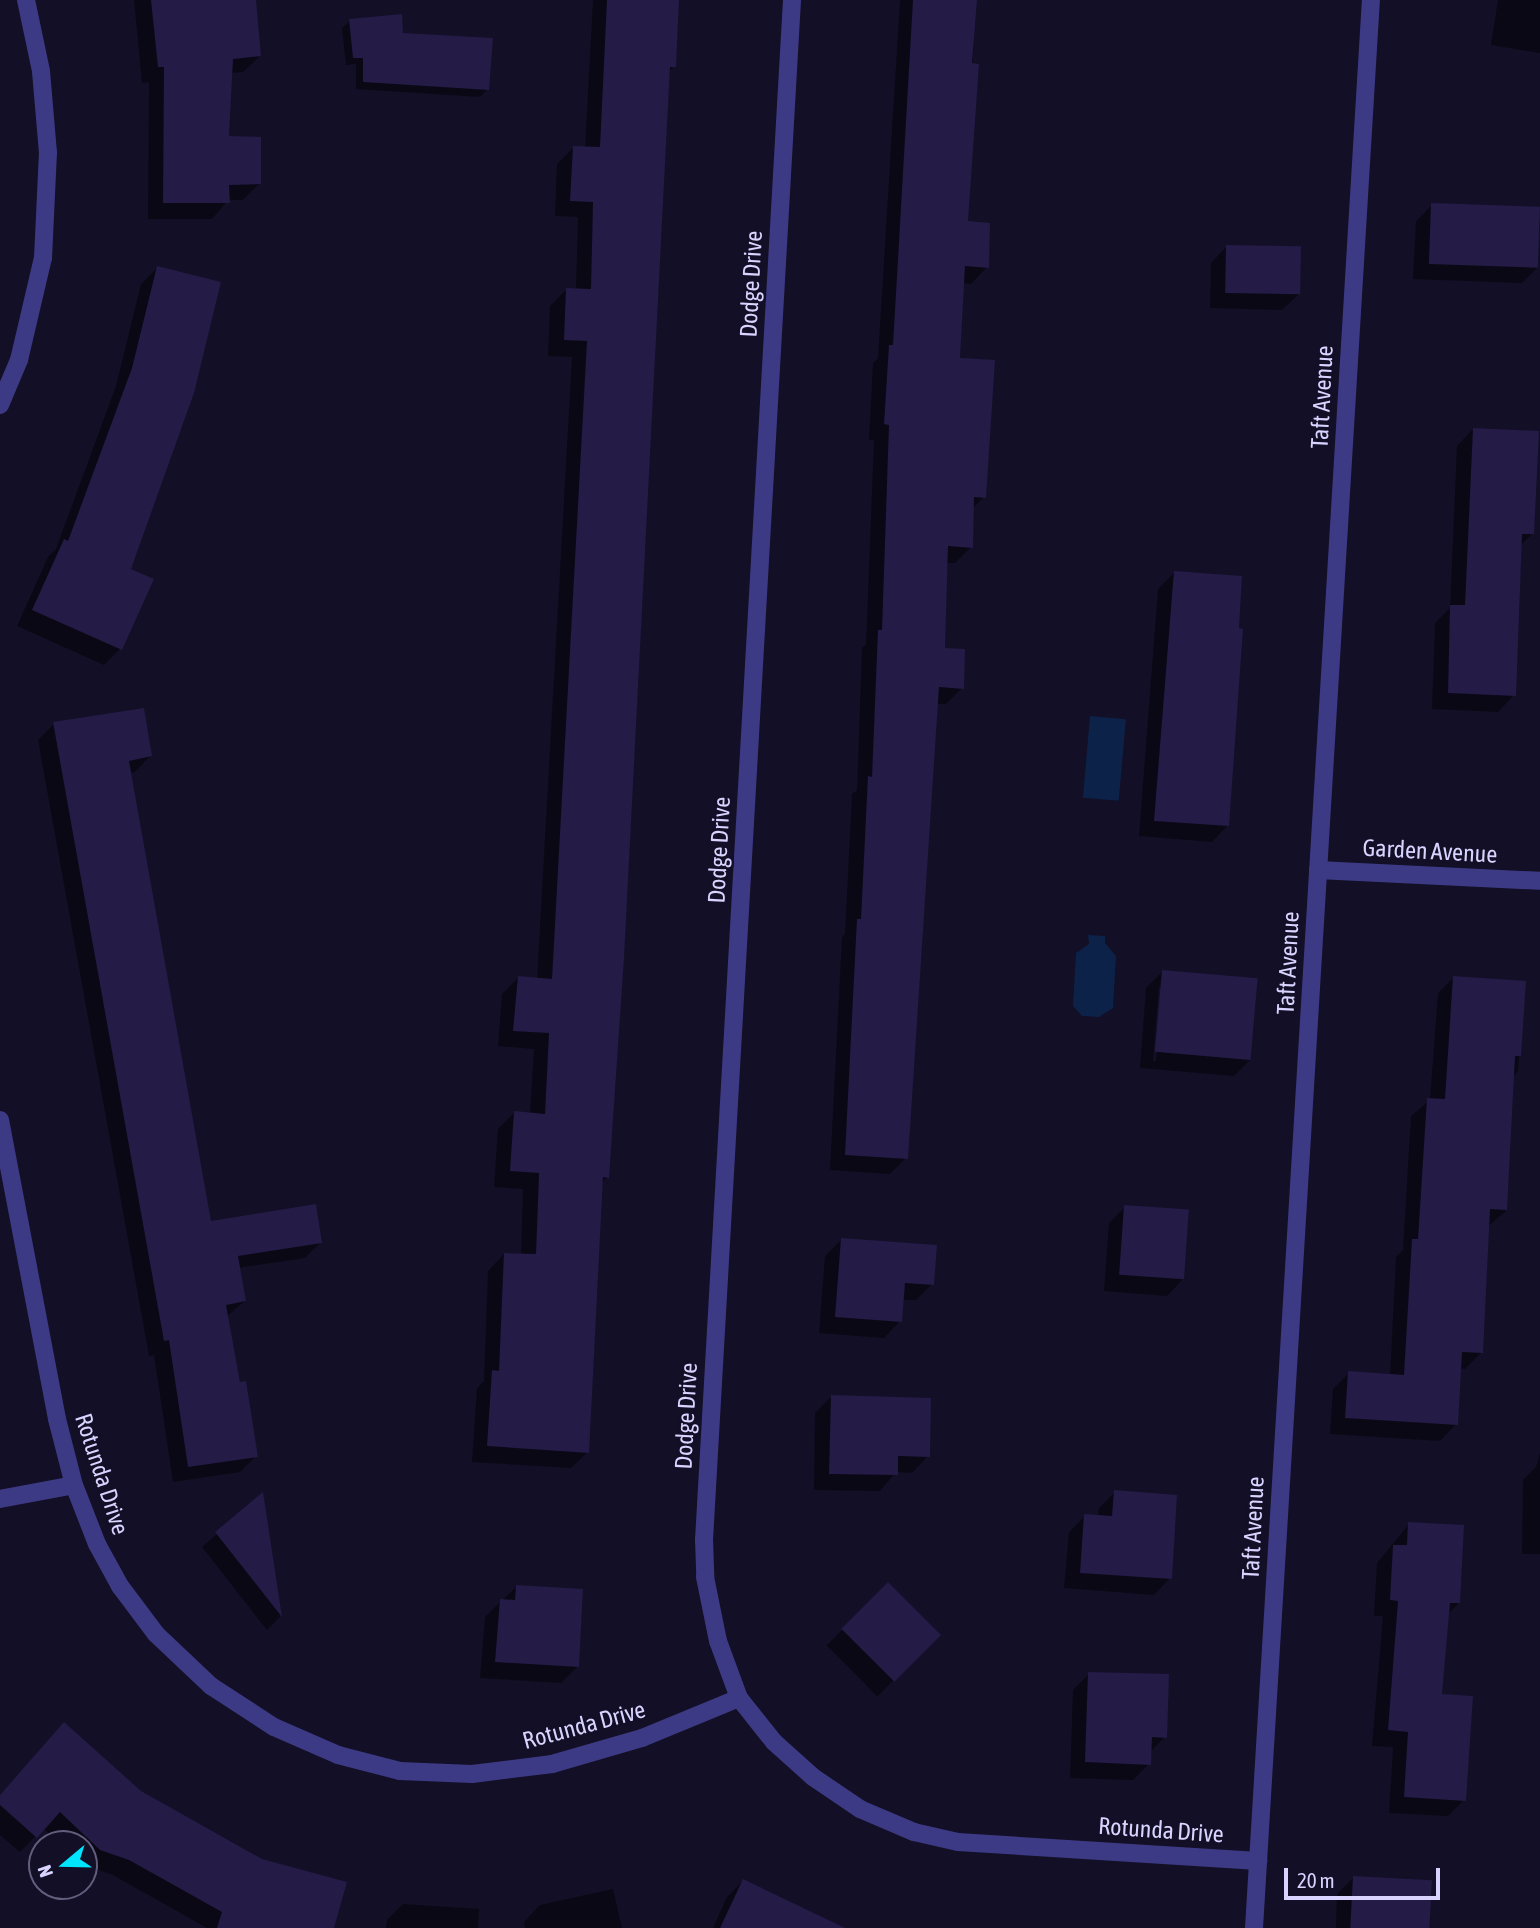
<!DOCTYPE html>
<style>
body{margin:0}
#map{position:relative;width:1540px;height:1928px;overflow:hidden;background:#130f26;font-family:"Asap Condensed",sans-serif}
div>[style]{position:absolute}
.water>*{inset:0;background:#0c2248;transform-origin:0 0}
.shadow>*{inset:0;background:#0007;transform-origin:0 0}
.building>*{inset:0;background:#241b47;transform-origin:0 0}
.minor>*{height:18px;margin:-9px;padding:0 9px;transform-origin:9px;border-radius:9px;background:#3d3a85}
span{translate:-50% -50%;white-space:nowrap;text-align:center;line-height:1.15;-webkit-text-stroke:5px #130f26;paint-order:stroke}
.street-label{font-size:24px;color:#d9d4ff}
.north{position:absolute;left:28px;top:1830px;width:70px;height:70px;box-sizing:border-box;background:#130f26;border:2px solid #625e7d;border-radius:50%;rotate:251deg;font-size:19px;font-weight:700;line-height:28px;text-align:center;color:#d9d4ff}
.north::after{content:'';display:block;margin:auto;width:24px;height:32px;background:#00e5ff;clip-path:polygon(50% 0,100% 100%,50% 72%,0 100%)}
.scale{position:absolute;left:1284px;top:1868px;width:156px;height:32px;box-sizing:border-box;border:4px solid #d9d4ff;border-top:0;padding-left:9px;font-size:21px;line-height:24px;white-space:nowrap;color:#d9d4ff;-webkit-text-stroke:5px #130f26;paint-order:stroke}
</style>
<div id="map">
<div class="water">
<i style="left:1090px;top:716px;width:36px;height:82px;rotate:5deg"></i>
<i style="clip-path:polygon(1088px 935px,1105px 936px,1105px 943px,1116px 956px,1113px 1008px,1099px 1017px,1082px 1016px,1073px 1006px,1076px 953px,1089px 944px)"></i>
</div>
<div class="shadow">
<i style="clip-path:polygon(134px 0,254px 0,260px 56px,243px 72px,230px 73px,227px 138px,259px 184px,243px 200px,228px 200px,212px 219px,148px 219px,149px 82px,142px 83px)"></i>
<i style="clip-path:polygon(593px 0,676px 0,674px 66px,668px 72px,607px 1177px,601px 1183px,588px 1452px,571px 1468px,472px 1462px,477px 1388px,484px 1381px,488px 1271px,504px 1254px,521px 1255px,523px 1189px,494px 1187px,498px 1129px,514px 1113px,530px 1114px,534px 1049px,498px 1046px,502px 994px,518px 978px,537px 980px,572px 357px,548px 356px,550px 306px,566px 290px,576px 290px,578px 217px,555px 216px,557px 164px,573px 148px,585px 148px)"></i>
<i style="clip-path:polygon(900px 0,975px 0,967px 223px,987px 267px,971px 284px,962px 283px,958px 360px,984px 497px,972px 509px,971px 547px,955px 563px,946px 563px,943px 650px,962px 688px,946px 704px,936px 704px,906px 1158px,890px 1174px,830px 1170px,842px 937px,845px 934px,852px 794px,857px 790px,862px 648px,866px 644px,874px 440px,869px 440px,873px 363px,878px 358px)"></i>
<i style="clip-path:polygon(1498px 0,1540px 0,1540px 53px,1491px 45px)"></i>
<i style="clip-path:polygon(350px 21px,402px 34px,488px 89px,480px 97px,356px 89px,356px 64px,346px 65px,342px 28px)"></i>
<i style="clip-path:polygon(1432px 205px,1538px 267px,1522px 283px,1413px 279px,1416px 221px)"></i>
<i style="clip-path:polygon(1227px 246px,1299px 294px,1282px 310px,1210px 308px,1211px 263px)"></i>
<i style="clip-path:polygon(157px 268px,120px 649px,104px 665px,17px 626px,48px 557px,56px 549px,116px 386px,141px 284px)"></i>
<i style="clip-path:polygon(1473px 429px,1532px 534px,1519px 547px,1514px 695px,1498px 712px,1432px 709px,1435px 623px,1450px 608px,1457px 446px)"></i>
<i style="clip-path:polygon(1174px 573px,1228px 825px,1212px 842px,1139px 836px,1158px 589px)"></i>
<i style="clip-path:polygon(54px 724px,150px 756px,135px 772px,129px 773px,210px 1223px,321px 1242px,305px 1258px,238px 1268px,245px 1301px,226px 1317px,256px 1456px,240px 1472px,173px 1482px,154px 1355px,149px 1356px,38px 740px)"></i>
<i style="clip-path:polygon(evenodd,1162px 972px,1250px 1060px,1234px 1076px,1140px 1068px,1146px 988px,1162px 972px,1159px 987px,1162px 987px,1156px 1061px,1153px 1061px,1159px 987px)"></i>
<i style="clip-path:polygon(1454px 977px,1525px 982px,1518px 1071px,1512px 1078px,1506px 1211px,1487px 1227px,1481px 1353px,1465px 1369px,1459px 1368px,1456px 1424px,1440px 1441px,1330px 1434px,1333px 1389px,1349px 1373px,1390px 1376px,1396px 1257px,1403px 1250px,1411px 1116px,1430px 1100px,1438px 993px)"></i>
<i style="clip-path:polygon(1125px 1207px,1183px 1279px,1167px 1296px,1104px 1291px,1109px 1223px)"></i>
<i style="clip-path:polygon(841px 1240px,932px 1284px,916px 1300px,902px 1300px,900px 1321px,884px 1338px,819px 1333px,825px 1256px)"></i>
<i style="clip-path:polygon(831px 1397px,928px 1456px,912px 1473px,896px 1472px,880px 1491px,814px 1490px,815px 1413px)"></i>
<i style="clip-path:polygon(1540px 1453px,1540px 1554px,1522px 1554px,1523px 1480px,1536px 1467px)"></i>
<i style="clip-path:polygon(1115px 1492px,1170px 1578px,1154px 1595px,1064px 1588px,1069px 1532px,1085px 1516px,1098px 1517px,1099px 1508px)"></i>
<i style="clip-path:polygon(262px 1495px,280px 1617px,267px 1630px,202px 1547px)"></i>
<i style="clip-path:polygon(1409px 1524px,1459px 1603px,1448px 1614px,1440px 1696px,1464px 1800px,1448px 1816px,1389px 1813px,1393px 1747px,1372px 1746px,1383px 1616px,1374px 1616px,1377px 1563px)"></i>
<i style="left:888px;top:1584px;width:72px;height:87px;rotate:45deg"></i>
<i style="clip-path:polygon(516px 1587px,577px 1667px,561px 1683px,480px 1678px,485px 1617px)"></i>
<i style="clip-path:polygon(1089px 1674px,1165px 1737px,1150px 1752px,1149px 1764px,1133px 1780px,1070px 1778px,1073px 1690px)"></i>
<i style="clip-path:polygon(64px 1724px,140px 1792px,332px 1928px,207px 1928px,113px 1875px,84px 1865px,84px 1844px,61px 1844px,43px 1828px,20px 1852px,0 1835px,0 1795px)"></i>
<i style="clip-path:polygon(1353px 1878px,1427px 1928px,1336px 1928px,1337px 1894px)"></i>
<i style="clip-path:polygon(743px 1881px,800px 1928px,713px 1928px,727px 1897px)"></i>
<i style="clip-path:polygon(613px 1889px,622px 1928px,525px 1928px,524px 1922px,540px 1905px)"></i>
<i style="clip-path:polygon(403px 1904px,479px 1909px,478px 1928px,386px 1928px,387px 1920px)"></i>
</div>
<div class="building">
<i style="clip-path:polygon(151px 0,256px 0,261px 56px,233px 59px,229px 136px,261px 137px,261px 184px,229px 185px,230px 203px,163px 203px,164px 67px,158px 67px)"></i>
<i style="clip-path:polygon(607px 0,679px 0,676px 67px,670px 67px,624px 958px,609px 1178px,603px 1177px,589px 1453px,487px 1446px,492px 1370px,499px 1371px,504px 1253px,536px 1254px,539px 1173px,510px 1171px,514px 1111px,545px 1114px,549px 1033px,513px 1031px,518px 976px,552px 979px,587px 341px,564px 340px,566px 288px,591px 289px,593px 202px,570px 201px,573px 146px,600px 147px)"></i>
<i style="clip-path:polygon(913px 0,977px 0,972px 63px,979px 64px,968px 221px,990px 223px,989px 268px,965px 266px,960px 358px,995px 360px,986px 498px,974px 497px,973px 548px,948px 546px,945px 648px,965px 649px,964px 689px,939px 687px,908px 1159px,845px 1155px,857px 919px,861px 919px,868px 776px,872px 777px,878px 630px,882px 630px,889px 425px,884px 424px,889px 345px,893px 345px)"></i>
<i style="clip-path:polygon(402px 14px,403px 33px,493px 38px,489px 90px,363px 82px,363px 58px,353px 58px,349px 19px)"></i>
<i style="left:1431px;top:203px;width:109px;height:61px;rotate:2deg"></i>
<i style="left:1226px;top:245px;width:75px;height:48px;rotate:1deg"></i>
<i style="clip-path:polygon(157px 266px,221px 282px,194px 393px,131px 569px,154px 579px,122px 650px,32px 610px,64px 539px,68px 541px,132px 368px)"></i>
<i style="clip-path:polygon(1473px 428px,1539px 431px,1534px 534px,1522px 534px,1516px 696px,1448px 693px,1450px 605px,1465px 605px)"></i>
<i style="clip-path:polygon(1174px 571px,1242px 576px,1239px 628px,1243px 629px,1229px 826px,1154px 821px)"></i>
<i style="clip-path:polygon(144px 708px,152px 756px,129px 761px,211px 1221px,316px 1204px,322px 1243px,238px 1256px,246px 1301px,226px 1305px,240px 1382px,246px 1381px,258px 1457px,188px 1467px,169px 1340px,164px 1341px,53px 722px)"></i>
<i style="left:1162px;top:970px;width:96px;height:82px;rotate:5deg"></i>
<i style="clip-path:polygon(1453px 976px,1526px 981px,1521px 1056px,1515px 1056px,1507px 1210px,1490px 1209px,1483px 1353px,1462px 1352px,1458px 1425px,1345px 1418px,1348px 1371px,1404px 1375px,1412px 1239px,1418px 1239px,1427px 1098px,1445px 1099px)"></i>
<i style="left:1124px;top:1205px;width:65px;height:70px;rotate:4deg"></i>
<i style="clip-path:polygon(841px 1238px,937px 1245px,934px 1285px,905px 1283px,902px 1322px,835px 1317px)"></i>
<i style="clip-path:polygon(831px 1395px,931px 1398px,930px 1457px,898px 1456px,898px 1475px,829px 1474px)"></i>
<i style="clip-path:polygon(1114px 1490px,1177px 1495px,1172px 1579px,1080px 1573px,1084px 1514px,1112px 1516px)"></i>
<i style="clip-path:polygon(263px 1492px,282px 1617px,215px 1532px)"></i>
<i style="clip-path:polygon(1408px 1522px,1464px 1525px,1460px 1603px,1450px 1603px,1442px 1694px,1473px 1696px,1466px 1801px,1404px 1797px,1408px 1732px,1388px 1730px,1398px 1601px,1390px 1600px,1393px 1545px,1407px 1545px)"></i>
<i style="left:888px;top:1582px;width:75px;height:66px;rotate:45deg"></i>
<i style="clip-path:polygon(516px 1585px,583px 1589px,579px 1667px,495px 1662px,500px 1599px,515px 1600px)"></i>
<i style="clip-path:polygon(1088px 1672px,1169px 1674px,1167px 1738px,1152px 1737px,1151px 1765px,1085px 1762px)"></i>
<i style="clip-path:polygon(64px 1722px,141px 1791px,262px 1859px,347px 1882px,334px 1928px,217px 1928px,222px 1912px,129px 1860px,100px 1850px,60px 1812px,37px 1838px,0 1805px,0 1795px)"></i>
<i style="left:1353px;top:1876px;width:79px;height:52px;rotate:3deg"></i>
<i style="clip-path:polygon(743px 1879px,845px 1928px,720px 1928px)"></i>
</div>
<div class="minor">
<i style="left:792px;top:0;width:1542px;rotate:93.27deg"></i>
<i style="left:704px;top:1539px;width:38px;rotate:88deg"></i>
<i style="left:705px;top:1577px;width:65px;rotate:78.5deg"></i>
<i style="left:718px;top:1641px;width:61px;rotate:69.8deg"></i>
<i style="left:739px;top:1698px;width:56px;rotate:51.5deg"></i>
<i style="left:774px;top:1742px;width:52px;rotate:41.9deg"></i>
<i style="left:813px;top:1777px;width:57px;rotate:34.2deg"></i>
<i style="left:860px;top:1809px;width:59px;rotate:23.1deg"></i>
<i style="left:914px;top:1832px;width:45px;rotate:12.8deg"></i>
<i style="left:958px;top:1842px;width:301px;rotate:3.6deg"></i>
<i style="left:0;top:405px;width:49px;rotate:-67.1deg"></i>
<i style="left:19px;top:360px;width:105px;rotate:-76.8deg"></i>
<i style="left:43px;top:258px;width:105px;rotate:-87.3deg"></i>
<i style="left:48px;top:153px;width:82px;rotate:-94.9deg"></i>
<i style="left:41px;top:71px;width:73px;rotate:-101.9deg"></i>
<i style="left:1318px;top:870px;width:222px;rotate:2.8deg"></i>
<i style="left:0;top:1120px;width:304px;rotate:79.2deg"></i>
<i style="left:57px;top:1419px;width:68px;rotate:75.6deg"></i>
<i style="left:74px;top:1485px;width:63px;rotate:68.7deg"></i>
<i style="left:97px;top:1544px;width:48px;rotate:61.3deg"></i>
<i style="left:120px;top:1586px;width:60px;rotate:53.1deg"></i>
<i style="left:156px;top:1634px;width:76px;rotate:43.4deg"></i>
<i style="left:211px;top:1686px;width:75px;rotate:33.1deg"></i>
<i style="left:274px;top:1727px;width:70px;rotate:23.6deg"></i>
<i style="left:338px;top:1755px;width:64px;rotate:14.5deg"></i>
<i style="left:400px;top:1771px;width:72px;rotate:2.4deg"></i>
<i style="left:472px;top:1774px;width:81px;rotate:-7.1deg"></i>
<i style="left:552px;top:1764px;width:94px;rotate:-16.1deg"></i>
<i style="left:642px;top:1738px;width:105px;rotate:-22.4deg"></i>
<i style="left:0;top:1499px;width:75px;rotate:-10.7deg"></i>
<i style="left:1254px;top:1928px;width:1932px;rotate:-86.53deg"></i>
</div>
<div class="street-label">
<span style="left:751px;top:284px;rotate:-87deg">Dodge Drive</span>
<span style="left:1322px;top:397px;rotate:-87deg">Taft Avenue</span>
<span style="left:719px;top:850px;rotate:-87deg">Dodge Drive</span>
<span style="left:1430px;top:851px;rotate:3deg">Garden Avenue</span>
<span style="left:1288px;top:963px;rotate:-87deg">Taft Avenue</span>
<span style="left:686px;top:1416px;rotate:-87deg">Dodge Drive</span>
<span style="left:102px;top:1474px;rotate:72deg">Rotunda Drive</span>
<span style="left:1253px;top:1528px;rotate:-87deg">Taft Avenue</span>
<span style="left:584px;top:1725px;rotate:-15deg">Rotunda Drive</span>
<span style="left:1161px;top:1830px;rotate:4deg">Rotunda Drive</span>
</div>
<div class="north">N</div>
<div class="scale">20 m</div>
</div>
